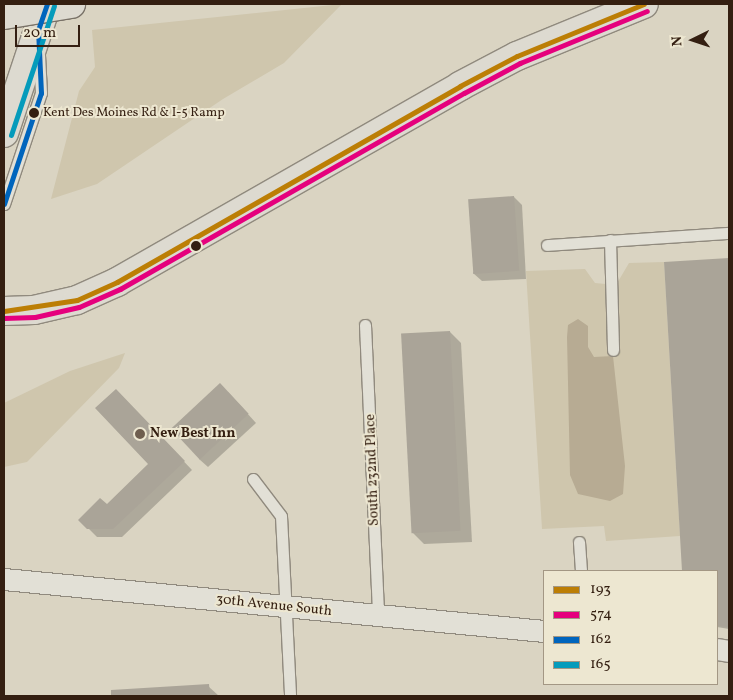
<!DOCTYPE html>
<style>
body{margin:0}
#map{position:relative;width:733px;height:700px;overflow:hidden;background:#dad4c2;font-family:Vollkorn,serif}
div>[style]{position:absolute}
.green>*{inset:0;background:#cfc6ad}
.water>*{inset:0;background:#b7ab93}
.shadow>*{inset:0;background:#0003}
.building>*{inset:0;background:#aaa498;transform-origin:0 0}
.roads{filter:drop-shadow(1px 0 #908a7e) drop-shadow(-1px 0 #908a7e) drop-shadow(0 1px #908a7e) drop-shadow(0 -1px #908a7e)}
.lane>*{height:11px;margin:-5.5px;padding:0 5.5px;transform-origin:5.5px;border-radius:5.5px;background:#e2e0d6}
.street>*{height:21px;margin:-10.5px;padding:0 10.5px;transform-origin:10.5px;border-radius:10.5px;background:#e2e0d6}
.highway>*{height:28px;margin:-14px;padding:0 14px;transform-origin:14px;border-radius:14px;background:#dddad0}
.bridges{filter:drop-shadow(1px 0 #797267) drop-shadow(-1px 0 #797267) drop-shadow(0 1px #797267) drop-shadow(0 -1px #797267)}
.highway-bridge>*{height:28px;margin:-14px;padding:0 14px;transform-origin:14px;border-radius:14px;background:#dddad0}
.bus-1>*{height:5px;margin:-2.5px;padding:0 2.5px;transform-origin:2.5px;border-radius:2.5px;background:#bc7e05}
.bus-2>*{height:5px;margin:-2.5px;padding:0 2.5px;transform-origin:2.5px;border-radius:2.5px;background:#e5007d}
.bus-3>*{height:5px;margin:-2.5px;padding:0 2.5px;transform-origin:2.5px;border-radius:2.5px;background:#0065bd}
.bus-4>*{height:5px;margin:-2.5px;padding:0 2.5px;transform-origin:2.5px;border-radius:2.5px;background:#059bbb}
.dots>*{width:14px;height:14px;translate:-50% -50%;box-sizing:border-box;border:2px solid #ede7d1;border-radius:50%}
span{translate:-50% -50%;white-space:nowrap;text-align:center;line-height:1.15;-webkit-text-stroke:4px #ede7d1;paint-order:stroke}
.bus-label{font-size:13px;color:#341f11}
.left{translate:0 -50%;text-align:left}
.poi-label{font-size:14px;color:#341f11;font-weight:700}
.street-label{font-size:14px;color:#341f11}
.frame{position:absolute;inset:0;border:5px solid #341f11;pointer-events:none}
.legend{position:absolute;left:543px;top:570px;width:175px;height:115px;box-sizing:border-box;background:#ede7d1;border:1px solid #a39784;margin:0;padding:6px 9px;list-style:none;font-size:15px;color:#341f11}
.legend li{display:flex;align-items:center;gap:10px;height:25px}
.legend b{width:25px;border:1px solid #a39784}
.north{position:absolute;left:668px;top:15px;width:50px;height:50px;-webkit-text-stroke:4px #ede7d1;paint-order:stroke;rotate:266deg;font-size:14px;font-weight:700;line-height:20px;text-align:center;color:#341f11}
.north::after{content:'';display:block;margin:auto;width:18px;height:22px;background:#341f11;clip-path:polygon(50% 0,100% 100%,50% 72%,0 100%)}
.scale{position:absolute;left:15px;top:25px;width:65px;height:22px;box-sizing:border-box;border:2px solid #341f11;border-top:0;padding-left:6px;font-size:15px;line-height:18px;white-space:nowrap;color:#341f11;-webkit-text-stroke:4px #ede7d1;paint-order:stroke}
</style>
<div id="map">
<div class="green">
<i style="clip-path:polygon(342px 4px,284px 63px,223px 99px,97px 184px,51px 199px,79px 91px,95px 67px,92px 30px)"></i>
<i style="clip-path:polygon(664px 262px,680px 536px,606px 541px,604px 526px,542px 529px,526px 271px,585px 269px,595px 283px,616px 285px,629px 263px)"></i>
<i style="clip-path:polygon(125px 353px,119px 368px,27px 462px,4px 467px,4px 403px,70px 371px)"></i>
</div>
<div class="water">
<i style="clip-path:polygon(578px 319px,588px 326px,588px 347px,594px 357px,613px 356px,625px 466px,623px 494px,610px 501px,578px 494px,570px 475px,567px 337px,568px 325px)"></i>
</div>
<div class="shadow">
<i style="clip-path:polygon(514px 197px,522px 205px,526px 279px,482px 281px,473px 273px)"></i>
<i style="clip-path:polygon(729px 260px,729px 629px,717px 627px,717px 571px,683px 571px,665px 263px)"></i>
<i style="clip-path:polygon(450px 332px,461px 343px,472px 542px,424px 544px,413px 533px)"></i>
<i style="clip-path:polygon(116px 390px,192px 470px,122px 537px,97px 537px,80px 520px,107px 506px,150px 464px)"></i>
<i style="clip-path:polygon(228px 392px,256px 423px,208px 467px,199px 459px)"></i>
<i style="clip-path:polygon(208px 686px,219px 696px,113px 696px,112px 691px)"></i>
</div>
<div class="building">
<i style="left:514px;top:196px;width:75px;height:46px;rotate:86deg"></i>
<i style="clip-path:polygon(729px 258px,729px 627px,717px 626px,717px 571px,682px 571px,664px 262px)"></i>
<i style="left:450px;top:331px;width:200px;height:49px;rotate:87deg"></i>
<i style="left:220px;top:383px;width:42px;height:67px;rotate:47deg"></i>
<i style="clip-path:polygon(116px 389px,185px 461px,113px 529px,87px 529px,78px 520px,100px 498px,107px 504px,148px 464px,95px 408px)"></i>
<i style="clip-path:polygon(209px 684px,210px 696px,111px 696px,111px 690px)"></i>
</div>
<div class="roads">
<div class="lane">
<i style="left:4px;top:204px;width:117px;rotate:-71.6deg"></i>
<i style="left:41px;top:93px;width:38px;rotate:-93deg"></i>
<i style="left:610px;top:240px;width:110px;rotate:88.4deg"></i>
<i style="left:547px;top:245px;width:182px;rotate:-3.8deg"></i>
<i style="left:365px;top:325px;width:291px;rotate:87.4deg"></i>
<i style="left:253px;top:479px;width:46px;rotate:52.9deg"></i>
<i style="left:281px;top:516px;width:180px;rotate:87.1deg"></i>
<i style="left:579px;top:542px;width:29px;rotate:86deg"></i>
</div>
<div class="street">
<i style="left:4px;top:579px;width:542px;rotate:5.5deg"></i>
<i style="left:717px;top:649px;width:12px;rotate:9deg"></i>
</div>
<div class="highway">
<i style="left:4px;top:133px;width:136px;rotate:-71.6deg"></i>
<i style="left:4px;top:311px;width:30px;rotate:-2deg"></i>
<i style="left:34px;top:310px;width:44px;rotate:-13.1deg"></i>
<i style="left:77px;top:300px;width:44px;rotate:-24.2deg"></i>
<i style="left:117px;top:282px;width:395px;rotate:-29.7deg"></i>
<i style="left:460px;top:86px;width:64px;rotate:-27.8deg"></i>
<i style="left:517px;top:56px;width:137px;rotate:-22.3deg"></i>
</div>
</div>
<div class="bridges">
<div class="highway-bridge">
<i style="left:4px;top:15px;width:68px;rotate:-9.3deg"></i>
</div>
</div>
<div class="bus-1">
<i style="left:4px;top:311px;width:74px;rotate:-8.6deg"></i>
<i style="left:77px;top:300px;width:44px;rotate:-24.2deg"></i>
<i style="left:117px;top:282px;width:395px;rotate:-29.7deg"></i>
<i style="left:460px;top:86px;width:64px;rotate:-27.8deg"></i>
<i style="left:517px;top:56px;width:137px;rotate:-22.3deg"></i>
</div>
<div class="bus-2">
<i style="left:4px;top:318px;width:31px;rotate:-2deg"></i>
<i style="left:35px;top:317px;width:45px;rotate:-12.8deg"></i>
<i style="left:79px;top:307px;width:45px;rotate:-23.7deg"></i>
<i style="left:120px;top:289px;width:396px;rotate:-29.7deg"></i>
<i style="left:464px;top:93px;width:64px;rotate:-28.2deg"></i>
<i style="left:520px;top:63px;width:137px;rotate:-22.3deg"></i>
</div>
<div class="bus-3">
<i style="left:4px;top:204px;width:117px;rotate:-71.6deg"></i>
<i style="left:41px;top:93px;width:63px;rotate:-92.7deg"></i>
<i style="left:38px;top:30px;width:28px;rotate:-71deg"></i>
</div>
<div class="bus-4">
<i style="left:11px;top:135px;width:136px;rotate:-71.6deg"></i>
</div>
<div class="dots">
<i style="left:34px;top:113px;background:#341f11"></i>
<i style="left:196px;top:246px;background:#341f11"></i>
<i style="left:140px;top:434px;background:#6e5e4f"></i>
</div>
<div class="bus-label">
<span class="left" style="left:43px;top:113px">Kent Des Moines Rd &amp; I-5 Ramp</span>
</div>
<div class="poi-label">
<span class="left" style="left:150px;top:434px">New Best Inn</span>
</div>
<div class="street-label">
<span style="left:373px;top:470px;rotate:-92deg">South 232nd Place</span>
<span style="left:274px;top:606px;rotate:6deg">30th Avenue South</span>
</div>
<div class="frame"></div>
<ul class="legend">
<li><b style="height:6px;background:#bc7e05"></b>193</li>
<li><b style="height:6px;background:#e5007d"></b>574</li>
<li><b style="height:6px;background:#0065bd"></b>162</li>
<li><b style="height:6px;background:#059bbb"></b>165</li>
</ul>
<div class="north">N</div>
<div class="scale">20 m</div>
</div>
